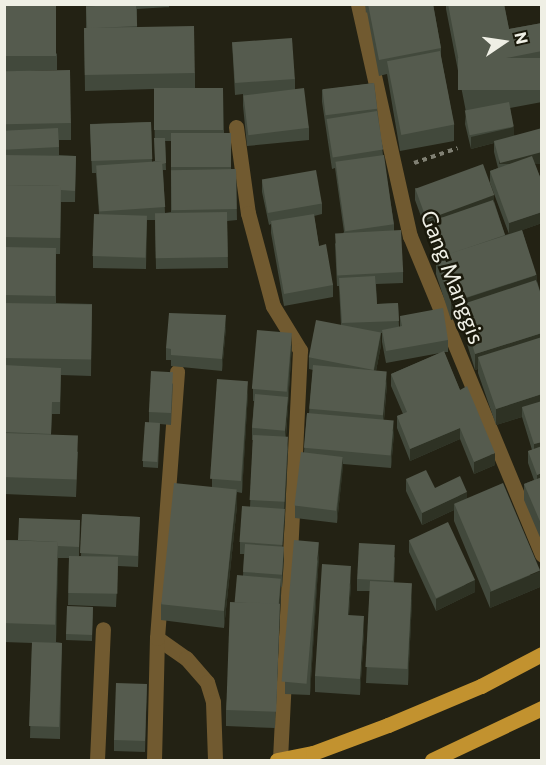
<!DOCTYPE html>
<style>
body{margin:0}
#map{position:relative;width:546px;height:765px;overflow:hidden;background:#232214;font-family:Commissioner,sans-serif}
div>[style]{position:absolute}
.path>*{height:4px;margin-top:-2px;transform-origin:0;background:repeating-linear-gradient(90deg,#808073 0 4.5px,transparent 0 9px)}
.service>*{height:15px;margin:-7.5px;padding:0 7.5px;transform-origin:7.5px;border-radius:7.5px;background:#715a30}
.minor>*{height:15px;margin:-7.5px;padding:0 7.5px;transform-origin:7.5px;border-radius:7.5px;background:#715a30}
.primary>*{height:15px;margin:-7.5px;padding:0 7.5px;transform-origin:7.5px;border-radius:7.5px;background:#c2922f}
.wall>*{inset:0;background:#42493c}
.shaded-wall>*{inset:0;background:#2e3224;transform-origin:0 0}
.building>*{inset:0;background:#555b4e;transform-origin:0 0}
span{translate:-50% -50%;white-space:nowrap;text-align:center;line-height:1.15;-webkit-text-stroke:5px #1a190b;paint-order:stroke}
.street-label{font-size:22px;color:#efefe5}
.frame{position:absolute;inset:0;border:6px solid #efefe5;pointer-events:none}
.north{position:absolute;left:474px;top:12px;width:60px;height:60px;-webkit-text-stroke:4px #1a190b;paint-order:stroke;rotate:77deg;font-size:16px;font-weight:700;line-height:24px;text-align:center;color:#efefe5}
.north::after{content:'';display:block;margin:auto;width:21px;height:27px;background:#efefe5;clip-path:polygon(50% 0,100% 100%,50% 72%,0 100%)}
</style>
<div id="map">
<div class="path">
<i style="left:414px;top:163px;width:46px;rotate:-18.8deg"></i>
</div>
<div class="service">
<i style="left:157px;top:638px;width:35px;rotate:35deg"></i>
<i style="left:186px;top:658px;width:32px;rotate:49deg"></i>
<i style="left:207px;top:682px;width:21px;rotate:73deg"></i>
<i style="left:213px;top:702px;width:58px;rotate:88deg"></i>
<i style="left:97px;top:760px;width:131px;rotate:-87.4deg"></i>
<i style="left:154px;top:760px;width:122px;rotate:-88.6deg"></i>
<i style="left:157px;top:638px;width:267px;rotate:-85.7deg"></i>
</div>
<div class="minor">
<i style="left:358px;top:4px;width:238px;rotate:77.4deg"></i>
<i style="left:410px;top:236px;width:345px;rotate:67.5deg"></i>
<i style="left:236px;top:127px;width:87px;rotate:82.1deg"></i>
<i style="left:248px;top:213px;width:96px;rotate:75deg"></i>
<i style="left:273px;top:306px;width:52px;rotate:58.5deg"></i>
<i style="left:300px;top:350px;width:410px;rotate:92.8deg"></i>
</div>
<div class="primary">
<i style="left:277px;top:760px;width:37px;rotate:-11deg"></i>
<i style="left:313px;top:753px;width:80px;rotate:-20.5deg"></i>
<i style="left:388px;top:725px;width:101px;rotate:-22.8deg"></i>
<i style="left:481px;top:686px;width:69px;rotate:-27.7deg"></i>
<i style="left:432px;top:760px;width:122px;rotate:-25.3deg"></i>
</div>
<div class="wall">
<i style="clip-path:polygon(4px 4px,57px 54px,57px 70px,4px 72px)"></i>
<i style="clip-path:polygon(evenodd,169px 4px,169px 7px,137px 9px,137px 27px,195px 73px,195px 88px,223px 88px,224px 133px,231px 133px,231px 169px,236px 169px,237px 220px,227px 221px,228px 268px,156px 269px,155px 220px,147px 220px,146px 269px,93px 268px,93px 256px,99px 214px,96px 173px,92px 173px,90px 124px,151px 122px,152px 162px,155px 161px,154px 89px,85px 91px,84px 28px,86px 28px,86px 5px,169px 4px,165px 141px,171px 141px,171px 212px,165px 213px,163px 170px,166px 170px,165px 141px)"></i>
<i style="clip-path:polygon(365px 4px,433px 4px,441px 48px,441px 57px,454px 125px,454px 141px,400px 151px,387px 74px,379px 76px,367px 12px,366px 13px)"></i>
<i style="clip-path:polygon(443px 4px,504px 4px,509px 29px,542px 23px,542px 102px,510px 108px,514px 135px,535px 165px,542px 182px,542px 223px,522px 230px,542px 298px,542px 542px,524px 500px,524px 484px,534px 480px,528px 463px,528px 451px,532px 450px,522px 417px,496px 425px,478px 373px,478px 369px,475px 370px,460px 321px,460px 316px,451px 320px,436px 274px,436px 258px,438px 257px,430px 232px,430px 228px,426px 230px,415px 200px,415px 188px,494px 201px,505px 235px,509px 234px,490px 183px,490px 171px,498px 168px,494px 152px,494px 143px,471px 149px,465px 124px,466px 112px,446px 9px,446px 5px)"></i>
<i style="clip-path:polygon(232px 42px,295px 79px,295px 89px,309px 128px,309px 140px,247px 146px,243px 106px,243px 94px,235px 95px)"></i>
<i style="clip-path:polygon(4px 72px,71px 123px,71px 140px,59px 140px,59px 155px,76px 156px,75px 202px,61px 202px,60px 254px,56px 254px,56px 303px,92px 304px,91px 376px,61px 375px,60px 414px,52px 414px,51px 435px,78px 452px,76px 497px,4px 494px)"></i>
<i style="clip-path:polygon(374px 83px,383px 155px,394px 224px,394px 230px,403px 272px,403px 283px,376px 284px,377px 304px,398px 303px,399px 327px,400px 327px,400px 316px,448px 340px,448px 352px,444px 352px,460px 390px,495px 465px,474px 474px,460px 439px,410px 461px,397px 428px,397px 416px,403px 414px,391px 386px,391px 374px,440px 353px,386px 363px,382px 342px,382px 333px,381px 333px,381px 345px,376px 371px,387px 384px,384px 420px,394px 433px,391px 468px,343px 464px,337px 523px,295px 518px,295px 506px,304px 452px,307px 413px,309px 413px,313px 370px,309px 369px,309px 357px,341px 325px,339px 286px,337px 286px,335px 244px,344px 232px,335px 168px,332px 169px,322px 102px,322px 90px)"></i>
<i style="clip-path:polygon(262px 181px,322px 203px,322px 214px,314px 216px,319px 246px,333px 285px,333px 297px,284px 306px,271px 233px,271px 224px,269px 225px,262px 192px)"></i>
<i style="clip-path:polygon(226px 327px,222px 371px,171px 366px,171px 360px,166px 360px,166px 348px)"></i>
<i style="clip-path:polygon(292px 344px,286px 437px,288px 449px,283px 547px,284px 559px,282px 587px,281px 587px,280px 612px,275px 728px,226px 726px,226px 710px,235px 602px,243px 576px,244px 554px,240px 554px,240px 542px,250px 507px,253px 440px,252px 440px,252px 428px,254px 401px,253px 401px,253px 389px)"></i>
<i style="clip-path:polygon(173px 383px,171px 425px,160px 424px,158px 468px,143px 467px,143px 461px,149px 422px,149px 412px)"></i>
<i style="clip-path:polygon(248px 392px,242px 493px,237px 492px,237px 506px,224px 628px,161px 620px,161px 604px,212px 487px,212px 479px)"></i>
<i style="clip-path:polygon(406px 479px,467px 498px,540px 587px,490px 608px,454px 521px,454px 510px,422px 525px,406px 491px)"></i>
<i style="clip-path:polygon(82px 514px,140px 517px,138px 567px,118px 566px,116px 607px,68px 605px,69px 558px,58px 558px,56px 642px,62px 643px,60px 739px,30px 738px,32px 643px,4px 642px,4px 540px,18px 540px,80px 520px,79px 556px,81px 556px)"></i>
<i style="clip-path:polygon(409px 540px,475px 592px,436px 611px,409px 552px)"></i>
<i style="clip-path:polygon(319px 554px,310px 695px,285px 694px,285px 682px)"></i>
<i style="clip-path:polygon(395px 557px,394px 583px,412px 600px,408px 685px,366px 683px,370px 591px,357px 591px,357px 579px)"></i>
<i style="clip-path:polygon(351px 582px,349px 615px,364px 632px,360px 695px,315px 692px,315px 676px)"></i>
<i style="clip-path:polygon(93px 607px,92px 641px,66px 640px,66px 634px)"></i>
<i style="clip-path:polygon(147px 684px,145px 752px,114px 751px,114px 740px)"></i>
</div>
<div class="shaded-wall">
<i style="clip-path:polygon(514px 127px,514px 139px,494px 141px,494px 143px,471px 149px,471px 137px)"></i>
<i style="left:542px;top:152px;width:12px;height:43px;rotate:90deg"></i>
<i style="clip-path:polygon(494px 195px,494px 207px,430px 220px,430px 228px,426px 230px,426px 218px)"></i>
<i style="clip-path:polygon(542px 212px,542px 223px,509px 235px,509px 223px)"></i>
<i style="clip-path:polygon(537px 275px,537px 291px,460px 305px,460px 316px,451px 320px,451px 303px)"></i>
<i style="clip-path:polygon(226px 315px,226px 327px,222px 371px,222px 359px)"></i>
<i style="clip-path:polygon(292px 333px,292px 344px,288px 403px,288px 391px)"></i>
<i style="clip-path:polygon(381px 333px,381px 345px,374px 382px,374px 370px)"></i>
<i style="clip-path:polygon(542px 333px,542px 349px,478px 357px,478px 369px,475px 370px,475px 354px)"></i>
<i style="clip-path:polygon(387px 372px,387px 384px,383px 427px,383px 416px)"></i>
<i style="clip-path:polygon(248px 381px,248px 392px,242px 493px,242px 481px)"></i>
<i style="clip-path:polygon(542px 394px,542px 411px,522px 407px,522px 417px,496px 425px,496px 409px)"></i>
<i style="clip-path:polygon(288px 397px,288px 409px,285px 443px,285px 431px)"></i>
<i style="clip-path:polygon(394px 421px,394px 433px,391px 468px,391px 456px)"></i>
<i style="clip-path:polygon(460px 428px,460px 439px,410px 461px,410px 449px)"></i>
<i style="clip-path:polygon(288px 437px,285px 521px,282px 556px,282px 544px)"></i>
<i style="clip-path:polygon(542px 442px,542px 454px,534px 456px,534px 444px)"></i>
<i style="clip-path:polygon(495px 453px,495px 465px,474px 474px,474px 462px)"></i>
<i style="clip-path:polygon(343px 457px,343px 468px,337px 523px,337px 511px)"></i>
<i style="clip-path:polygon(542px 473px,542px 485px,537px 486px,537px 475px)"></i>
<i style="clip-path:polygon(237px 490px,237px 506px,224px 628px,224px 611px)"></i>
<i style="clip-path:polygon(467px 492px,467px 504px,454px 504px,454px 510px,422px 525px,422px 513px)"></i>
<i style="clip-path:polygon(58px 542px,58px 561px,56px 644px,56px 624px)"></i>
<i style="clip-path:polygon(319px 542px,319px 554px,310px 695px,310px 683px)"></i>
<i style="clip-path:polygon(284px 547px,284px 559px,282px 587px,282px 575px)"></i>
<i style="clip-path:polygon(351px 566px,351px 582px,348px 631px,348px 615px)"></i>
<i style="clip-path:polygon(540px 571px,540px 587px,490px 608px,490px 592px)"></i>
<i style="clip-path:polygon(281px 579px,281px 591px,275px 728px,279px 605px)"></i>
<i style="clip-path:polygon(475px 580px,475px 592px,436px 611px,436px 599px)"></i>
<i style="clip-path:polygon(412px 583px,412px 600px,408px 685px,408px 669px)"></i>
<i style="clip-path:polygon(364px 616px,364px 632px,360px 695px,360px 679px)"></i>
</div>
<div class="building">
<i style="left:4px;top:4px;width:52px;height:52px"></i>
<i style="left:136px;top:4px;width:22px;height:50px;rotate:87deg"></i>
<i style="clip-path:polygon(368px 4px,433px 4px,441px 48px,379px 60px)"></i>
<i style="clip-path:polygon(448px 4px,504px 4px,509px 29px,542px 23px,542px 51px,460px 67px)"></i>
<i style="left:194px;top:26px;width:47px;height:110px;rotate:89deg"></i>
<i style="left:292px;top:38px;width:41px;height:60px;rotate:86deg"></i>
<i style="left:440px;top:51px;width:75px;height:54px;rotate:79deg"></i>
<i style="left:542px;top:58px;width:32px;height:84px;rotate:90deg"></i>
<i style="left:70px;top:70px;width:53px;height:66px;rotate:89deg"></i>
<i style="left:374px;top:83px;width:26px;height:52px;rotate:83deg"></i>
<i style="left:154px;top:88px;width:69px;height:42px"></i>
<i style="left:304px;top:88px;width:40px;height:61px;rotate:83deg"></i>
<i style="left:509px;top:102px;width:25px;height:45px;rotate:79deg"></i>
<i style="left:377px;top:111px;width:39px;height:51px;rotate:81deg"></i>
<i style="left:151px;top:122px;width:37px;height:61px;rotate:88deg"></i>
<i style="left:58px;top:128px;width:19px;height:54px;rotate:87deg"></i>
<i style="clip-path:polygon(542px 128px,542px 152px,500px 163px,494px 141px)"></i>
<i style="left:231px;top:133px;width:34px;height:60px;rotate:90deg"></i>
<i style="clip-path:polygon(154px 138px,165px 138px,166px 163px,162px 164px,162px 161px,155px 161px)"></i>
<i style="clip-path:polygon(4px 155px,76px 156px,75px 191px,61px 190px,61px 186px,4px 185px)"></i>
<i style="left:384px;top:155px;width:70px;height:49px;rotate:82deg"></i>
<i style="clip-path:polygon(532px 156px,542px 182px,542px 212px,509px 223px,490px 171px)"></i>
<i style="left:162px;top:161px;width:46px;height:66px;rotate:86deg"></i>
<i style="left:483px;top:164px;width:33px;height:72px;rotate:70deg"></i>
<i style="left:236px;top:169px;width:40px;height:65px;rotate:89deg"></i>
<i style="left:316px;top:170px;width:34px;height:55px;rotate:80deg"></i>
<i style="left:4px;top:185px;width:57px;height:52px;rotate:1deg"></i>
<i style="left:493px;top:200px;width:37px;height:66px;rotate:71deg"></i>
<i style="left:227px;top:212px;width:45px;height:72px;rotate:89deg"></i>
<i style="left:94px;top:214px;width:53px;height:42px;rotate:2deg"></i>
<i style="clip-path:polygon(314px 214px,319px 246px,326px 244px,333px 285px,284px 294px,271px 221px)"></i>
<i style="left:401px;top:230px;width:42px;height:66px;rotate:87deg"></i>
<i style="left:522px;top:230px;width:47px;height:90px;rotate:72deg"></i>
<i style="left:4px;top:247px;width:52px;height:48px;rotate:1deg"></i>
<i style="clip-path:polygon(375px 276px,377px 304px,398px 303px,399px 321px,342px 323px,339px 278px)"></i>
<i style="clip-path:polygon(536px 280px,542px 298px,542px 333px,475px 354px,460px 305px)"></i>
<i style="left:4px;top:303px;width:88px;height:55px;rotate:1deg"></i>
<i style="clip-path:polygon(443px 308px,448px 340px,386px 351px,382px 330px,402px 326px,400px 316px)"></i>
<i style="clip-path:polygon(169px 313px,226px 315px,222px 359px,171px 355px,171px 349px,166px 348px)"></i>
<i style="left:316px;top:320px;width:66px;height:38px;rotate:11deg"></i>
<i style="left:257px;top:330px;width:35px;height:59px;rotate:5deg"></i>
<i style="clip-path:polygon(542px 337px,542px 394px,496px 409px,478px 357px)"></i>
<i style="clip-path:polygon(444px 351px,460px 390px,467px 386px,495px 453px,474px 462px,460px 428px,410px 449px,397px 416px,407px 412px,391px 374px)"></i>
<i style="clip-path:polygon(4px 365px,61px 368px,60px 402px,52px 402px,51px 434px,4px 432px)"></i>
<i style="left:313px;top:365px;width:74px;height:44px;rotate:5deg"></i>
<i style="left:151px;top:371px;width:22px;height:41px;rotate:3deg"></i>
<i style="left:217px;top:379px;width:31px;height:100px;rotate:4deg"></i>
<i style="left:255px;top:394px;width:33px;height:34px;rotate:5deg"></i>
<i style="clip-path:polygon(542px 401px,542px 442px,534px 444px,522px 407px)"></i>
<i style="left:307px;top:413px;width:87px;height:35px;rotate:5deg"></i>
<i style="left:145px;top:422px;width:15px;height:39px;rotate:4deg"></i>
<i style="left:4px;top:433px;width:74px;height:44px;rotate:2deg"></i>
<i style="left:253px;top:435px;width:35px;height:65px;rotate:3deg"></i>
<i style="clip-path:polygon(542px 446px,542px 473px,537px 475px,528px 451px)"></i>
<i style="left:301px;top:452px;width:42px;height:54px;rotate:7deg"></i>
<i style="clip-path:polygon(426px 470px,435px 488px,460px 476px,467px 492px,422px 513px,406px 479px)"></i>
<i style="clip-path:polygon(542px 477px,542px 526px,524px 484px)"></i>
<i style="left:174px;top:483px;width:63px;height:122px;rotate:6deg"></i>
<i style="left:503px;top:483px;width:95px;height:53px;rotate:67deg"></i>
<i style="left:242px;top:506px;width:43px;height:36px;rotate:4deg"></i>
<i style="left:82px;top:514px;width:58px;height:39px;rotate:3deg"></i>
<i style="clip-path:polygon(19px 518px,80px 520px,79px 547px,58px 546px,58px 542px,18px 540px)"></i>
<i style="left:448px;top:522px;width:64px;height:43px;rotate:65deg"></i>
<i style="left:4px;top:540px;width:54px;height:83px;rotate:2deg"></i>
<i style="left:294px;top:540px;width:25px;height:142px;rotate:5deg"></i>
<i style="left:359px;top:543px;width:36px;height:36px;rotate:3deg"></i>
<i style="left:245px;top:544px;width:39px;height:28px;rotate:4deg"></i>
<i style="left:69px;top:556px;width:49px;height:37px;rotate:1deg"></i>
<i style="clip-path:polygon(322px 564px,351px 566px,348px 615px,364px 616px,360px 679px,315px 676px)"></i>
<i style="left:237px;top:575px;width:44px;height:27px;rotate:5deg"></i>
<i style="left:370px;top:581px;width:42px;height:86px;rotate:3deg"></i>
<i style="left:230px;top:602px;width:50px;height:108px;rotate:2deg"></i>
<i style="left:67px;top:606px;width:26px;height:28px;rotate:2deg"></i>
<i style="left:32px;top:642px;width:30px;height:84px;rotate:2deg"></i>
<i style="left:116px;top:683px;width:31px;height:57px;rotate:2deg"></i>
</div>
<div class="street-label">
<span style="left:453px;top:277px;rotate:69deg">Gang Manggis</span>
</div>
<div class="frame"></div>
<div class="north">N</div>
</div>
